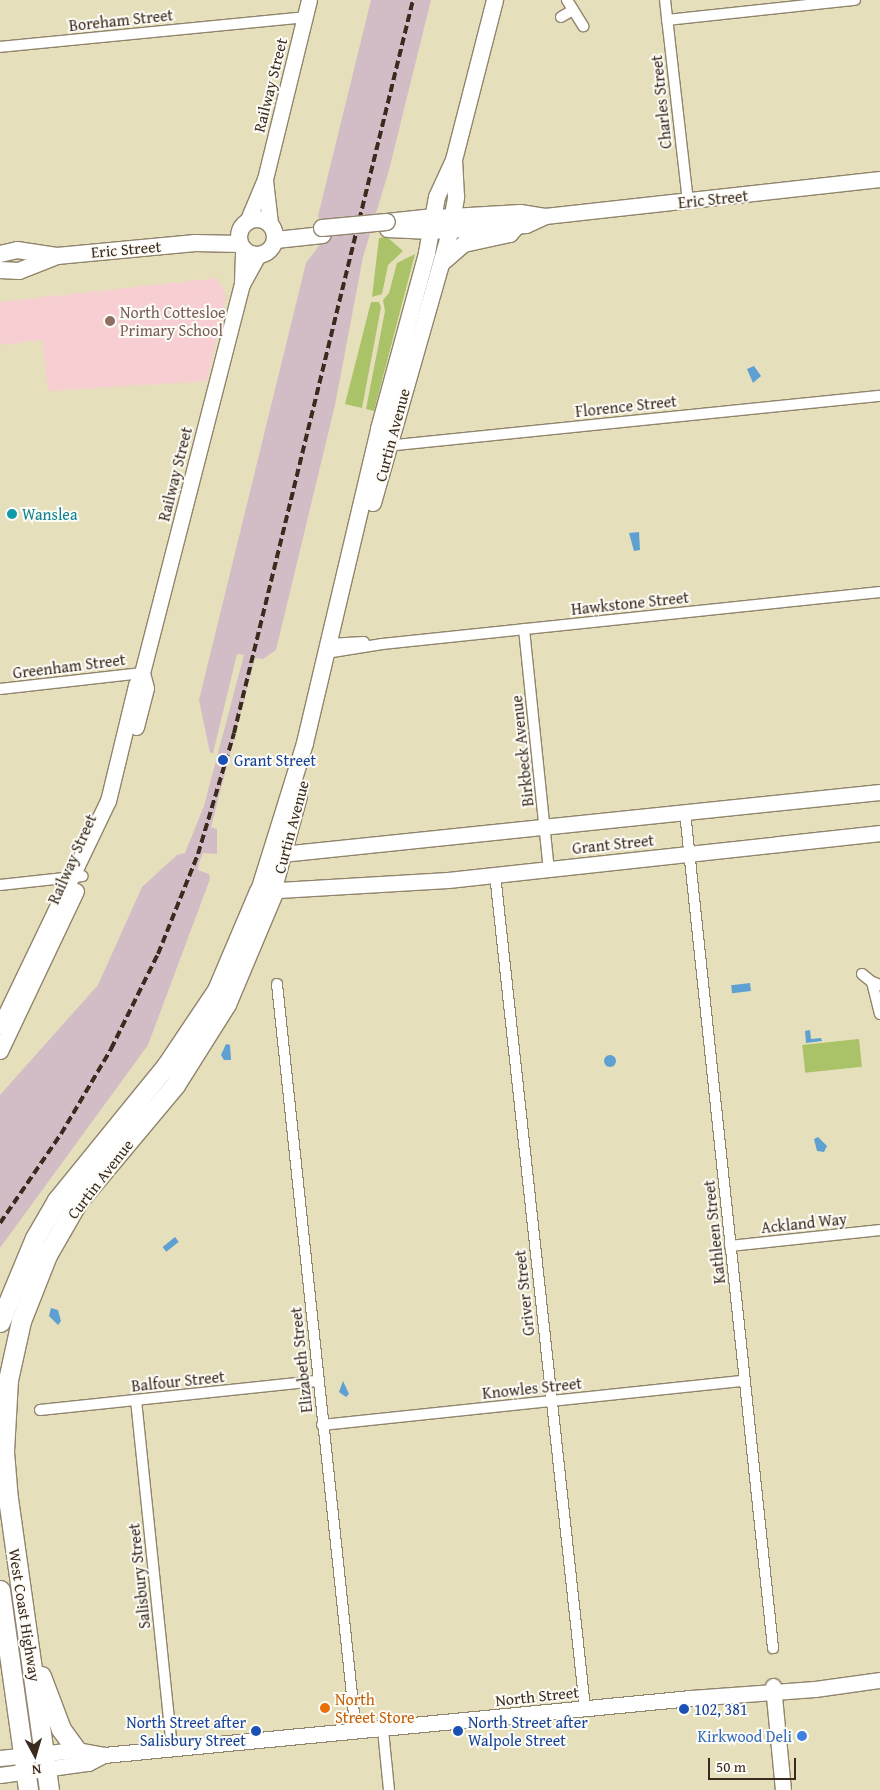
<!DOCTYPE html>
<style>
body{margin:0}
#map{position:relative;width:880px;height:1790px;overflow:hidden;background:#e6dfbb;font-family:"Gentium Book Plus",serif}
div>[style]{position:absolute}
.built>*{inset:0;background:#f7cfd3}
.industrial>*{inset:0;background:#d2bdc7}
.green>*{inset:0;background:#aac268;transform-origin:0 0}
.water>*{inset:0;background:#5ea0d1;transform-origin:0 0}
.round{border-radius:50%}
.roads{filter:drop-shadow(1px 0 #90846c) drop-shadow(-1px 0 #90846c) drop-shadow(0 1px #90846c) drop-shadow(0 -1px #90846c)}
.street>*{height:10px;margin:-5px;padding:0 5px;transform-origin:5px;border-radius:5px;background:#fff}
.secondary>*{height:15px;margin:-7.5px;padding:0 7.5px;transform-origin:7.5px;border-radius:7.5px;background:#fff}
.primary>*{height:16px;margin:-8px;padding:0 8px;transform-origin:8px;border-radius:8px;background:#fff}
.primary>.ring{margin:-8px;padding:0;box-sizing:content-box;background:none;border:16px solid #fff;border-radius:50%}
.highway>*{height:19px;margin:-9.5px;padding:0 9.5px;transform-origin:9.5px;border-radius:9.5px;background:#fff}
.rail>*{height:4px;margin-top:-2px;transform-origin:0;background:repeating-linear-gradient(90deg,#3b2a1e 0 8px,transparent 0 12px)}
.bridges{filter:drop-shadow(1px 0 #90846c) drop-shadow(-1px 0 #90846c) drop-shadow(0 1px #90846c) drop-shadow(0 -1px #90846c)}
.primary-bridge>*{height:16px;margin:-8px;padding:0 8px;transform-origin:8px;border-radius:8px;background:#fff}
.dots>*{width:14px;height:14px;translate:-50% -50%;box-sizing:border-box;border:2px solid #fdfcf7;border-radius:50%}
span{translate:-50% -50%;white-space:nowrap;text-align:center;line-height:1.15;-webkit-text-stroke:4px #fdfcf7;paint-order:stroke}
.street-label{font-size:16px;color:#3b2a1e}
.education-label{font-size:16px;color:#785e54}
.left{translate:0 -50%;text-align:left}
.culture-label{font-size:16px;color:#0d838f}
.transit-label{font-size:16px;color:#164399}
.right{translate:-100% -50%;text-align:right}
.food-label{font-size:16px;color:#c56008}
.shop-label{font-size:16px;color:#366cbe}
.north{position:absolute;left:10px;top:1730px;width:50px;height:50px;-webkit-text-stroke:4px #fdfcf7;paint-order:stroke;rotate:174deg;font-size:14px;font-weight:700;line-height:20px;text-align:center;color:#3b2a1e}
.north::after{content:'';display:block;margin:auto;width:18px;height:22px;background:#3b2a1e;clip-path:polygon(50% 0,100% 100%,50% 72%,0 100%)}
.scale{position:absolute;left:708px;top:1758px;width:88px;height:22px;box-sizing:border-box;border:2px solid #3b2a1e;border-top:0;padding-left:6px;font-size:15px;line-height:18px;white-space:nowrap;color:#3b2a1e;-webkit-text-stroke:4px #fdfcf7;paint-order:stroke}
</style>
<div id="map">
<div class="built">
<i style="clip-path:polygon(218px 278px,226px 297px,207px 381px,48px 391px,42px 340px,0 345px,0 302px)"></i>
</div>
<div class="industrial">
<i style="clip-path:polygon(371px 0,431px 0,389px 170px,363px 257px,335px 405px,276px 650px,263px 659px,255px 658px,211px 827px,217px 829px,217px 854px,203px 853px,199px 863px,198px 870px,209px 874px,210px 879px,148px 1045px,0 1248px,0 1095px,98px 985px,142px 887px,177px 855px,185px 853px,204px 806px,244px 655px,237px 654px,213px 753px,210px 753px,199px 700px,306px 263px,321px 243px,322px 225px,318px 216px)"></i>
</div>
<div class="green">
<i style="clip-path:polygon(387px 237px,403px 251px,388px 265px,382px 294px,372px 297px,379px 238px)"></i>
<i style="clip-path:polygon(415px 254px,374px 411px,366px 409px,385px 311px,383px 300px,389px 293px,397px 263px)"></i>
<i style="clip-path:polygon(371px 302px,379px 302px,381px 307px,362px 408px,345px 404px)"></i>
<i style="left:859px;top:1039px;width:28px;height:57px;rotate:84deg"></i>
</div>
<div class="water">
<i style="clip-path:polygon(754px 366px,761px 376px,753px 383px,747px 369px)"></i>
<i style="clip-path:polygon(639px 532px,640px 550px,634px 551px,629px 533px)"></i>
<i style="left:750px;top:983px;width:8px;height:19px;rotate:83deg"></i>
<i style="clip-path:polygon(810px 1030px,811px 1039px,821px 1038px,822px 1041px,806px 1043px,805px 1031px)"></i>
<i style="clip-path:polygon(226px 1044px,230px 1045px,231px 1060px,224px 1060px,221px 1055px)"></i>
<i class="round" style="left:604px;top:1055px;width:12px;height:12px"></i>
<i style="clip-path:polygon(818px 1137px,827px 1146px,824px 1152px,817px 1151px,814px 1139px)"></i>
<i style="left:175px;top:1237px;width:6px;height:16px;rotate:51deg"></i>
<i style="clip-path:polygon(51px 1308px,58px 1310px,61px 1321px,58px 1325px,49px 1316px)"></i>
<i style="clip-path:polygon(343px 1381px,349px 1394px,346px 1397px,339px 1392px)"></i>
</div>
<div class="roads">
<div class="street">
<i style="left:567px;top:0;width:31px;rotate:58deg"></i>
<i style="left:665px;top:0;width:203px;rotate:83.5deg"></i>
<i style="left:561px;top:17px;width:14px;rotate:-30deg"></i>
<i style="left:667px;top:20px;width:189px;rotate:-6.1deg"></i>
<i style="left:0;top:47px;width:306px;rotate:-5.6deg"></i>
<i style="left:386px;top:446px;width:497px;rotate:-5.8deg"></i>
<i style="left:524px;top:629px;width:241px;rotate:84.1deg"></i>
<i style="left:328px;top:644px;width:36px;rotate:-3deg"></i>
<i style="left:326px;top:653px;width:57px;rotate:-9.1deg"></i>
<i style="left:382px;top:644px;width:501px;rotate:-5.96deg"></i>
<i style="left:0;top:689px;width:143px;rotate:-6.4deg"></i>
<i style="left:685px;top:812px;width:841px;rotate:83.99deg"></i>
<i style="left:495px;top:874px;width:839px;rotate:83.84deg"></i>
<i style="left:0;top:885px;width:83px;rotate:-6.2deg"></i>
<i style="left:862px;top:974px;width:13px;rotate:39deg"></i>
<i style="left:277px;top:984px;width:753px;rotate:83.98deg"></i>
<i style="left:880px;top:985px;width:9px;rotate:-159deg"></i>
<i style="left:872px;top:982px;width:33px;rotate:76deg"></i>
<i style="left:730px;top:1246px;width:151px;rotate:-6.1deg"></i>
<i style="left:136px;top:1400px;width:352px;rotate:84.1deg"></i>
<i style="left:40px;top:1410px;width:280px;rotate:-6deg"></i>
<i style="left:322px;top:1425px;width:424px;rotate:-6deg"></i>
<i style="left:383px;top:1730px;width:60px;rotate:84.3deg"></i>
</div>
<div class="secondary">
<i style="left:265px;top:180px;width:43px;rotate:83.4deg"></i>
<i style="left:434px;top:217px;width:86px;rotate:-3.3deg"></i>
<i style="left:520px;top:212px;width:25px;rotate:9deg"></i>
<i style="left:545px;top:216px;width:337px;rotate:-6.3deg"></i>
<i style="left:247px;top:222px;width:47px;rotate:-67.3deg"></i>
<i style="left:265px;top:179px;width:184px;rotate:-76.2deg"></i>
<i style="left:431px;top:231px;width:95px;rotate:-3.6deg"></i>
<i style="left:526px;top:225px;width:21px;rotate:-25deg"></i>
<i style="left:242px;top:282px;width:33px;rotate:-88deg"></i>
<i style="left:136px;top:727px;width:40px;rotate:-75.6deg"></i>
<i style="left:146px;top:688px;width:16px;rotate:-105deg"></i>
<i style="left:272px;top:855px;width:611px;rotate:-5.92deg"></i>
<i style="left:262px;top:891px;width:186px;rotate:-3.4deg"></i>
<i style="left:448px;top:880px;width:435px;rotate:-6.2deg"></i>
<i style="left:0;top:1026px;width:250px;rotate:-64.4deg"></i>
<i style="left:108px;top:801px;width:119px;rotate:-76.4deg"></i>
<i style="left:136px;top:685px;width:13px;rotate:-63deg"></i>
<i style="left:142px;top:673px;width:402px;rotate:-75.6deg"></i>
<i style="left:242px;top:284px;width:33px;rotate:-61deg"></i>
<i style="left:0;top:1051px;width:177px;rotate:-64.6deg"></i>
<i style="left:773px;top:1686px;width:104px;rotate:84.5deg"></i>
<i style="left:0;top:1758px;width:76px;rotate:-6deg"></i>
<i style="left:76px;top:1750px;width:28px;rotate:10deg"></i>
<i style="left:0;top:1775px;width:89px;rotate:-7.8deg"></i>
<i style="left:88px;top:1763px;width:18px;rotate:-27deg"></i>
<i style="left:104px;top:1755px;width:590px;rotate:-5.55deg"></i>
<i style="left:691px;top:1698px;width:124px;rotate:-4.2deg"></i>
<i style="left:815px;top:1689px;width:66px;rotate:-7.9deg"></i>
</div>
<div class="primary">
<i class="ring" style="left:239px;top:219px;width:20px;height:20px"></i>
<i style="left:387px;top:222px;width:47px;rotate:-6.1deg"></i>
<i style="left:388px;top:229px;width:43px;rotate:2.7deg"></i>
<i style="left:276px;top:240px;width:47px;rotate:-6.1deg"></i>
<i style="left:0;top:254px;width:17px;rotate:-13deg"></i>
<i style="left:17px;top:250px;width:40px;rotate:8.5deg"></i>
<i style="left:442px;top:263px;width:29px;rotate:-41deg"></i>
<i style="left:464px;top:244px;width:47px;rotate:-12.3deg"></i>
<i style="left:510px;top:234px;width:11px;rotate:-49deg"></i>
<i style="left:0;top:270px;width:19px;rotate:3deg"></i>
<i style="left:19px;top:271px;width:41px;rotate:-21.5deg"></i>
<i style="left:57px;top:256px;width:139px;rotate:-5.4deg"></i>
<i style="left:195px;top:243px;width:45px;rotate:1.3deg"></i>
<i style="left:373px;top:503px;width:282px;rotate:-74.1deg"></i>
<i style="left:450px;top:232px;width:36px;rotate:-80deg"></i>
<i style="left:456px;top:197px;width:34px;rotate:-93deg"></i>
<i style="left:259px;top:891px;width:155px;rotate:-72.7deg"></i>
<i style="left:305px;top:743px;width:323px;rotate:-76.7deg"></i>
<i style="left:379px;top:429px;width:182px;rotate:-74.7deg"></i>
<i style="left:427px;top:253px;width:57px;rotate:-79.9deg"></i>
<i style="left:437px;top:197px;width:41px;rotate:-65.3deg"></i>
<i style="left:454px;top:160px;width:165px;rotate:-75.6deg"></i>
<i style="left:273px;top:892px;width:99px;rotate:-74.8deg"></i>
</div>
<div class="highway">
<i style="left:0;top:1322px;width:91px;rotate:-67.4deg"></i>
<i style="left:35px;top:1238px;width:44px;rotate:-59.9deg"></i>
<i style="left:57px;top:1200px;width:173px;rotate:-50.9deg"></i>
<i style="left:166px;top:1066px;width:92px;rotate:-56.1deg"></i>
<i style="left:217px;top:990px;width:108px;rotate:-67deg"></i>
<i style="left:0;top:1590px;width:202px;rotate:82deg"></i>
<i style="left:41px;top:1676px;width:57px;rotate:69.3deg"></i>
<i style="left:61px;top:1729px;width:26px;rotate:54deg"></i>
<i style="left:49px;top:1790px;width:293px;rotate:-98deg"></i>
<i style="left:8px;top:1500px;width:49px;rotate:-94.7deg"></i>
<i style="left:4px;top:1451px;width:71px;rotate:-86.8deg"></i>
<i style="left:8px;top:1380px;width:60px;rotate:-77.6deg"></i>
<i style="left:21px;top:1321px;width:71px;rotate:-68.5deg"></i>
<i style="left:47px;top:1255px;width:62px;rotate:-60.1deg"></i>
<i style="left:78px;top:1201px;width:151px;rotate:-50.1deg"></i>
<i style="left:175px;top:1085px;width:96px;rotate:-57.8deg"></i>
<i style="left:226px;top:1004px;width:121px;rotate:-67.2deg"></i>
</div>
</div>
<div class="rail">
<i style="left:0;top:1223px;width:108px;rotate:-55.6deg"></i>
<i style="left:61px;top:1134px;width:99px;rotate:-59.5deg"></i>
<i style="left:111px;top:1049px;width:106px;rotate:-63.7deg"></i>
<i style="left:158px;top:954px;width:108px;rotate:-68.2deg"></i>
<i style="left:198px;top:854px;width:126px;rotate:-73.4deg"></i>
<i style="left:234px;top:733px;width:755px;rotate:-76.28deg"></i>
</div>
<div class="bridges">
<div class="primary-bridge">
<i style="left:322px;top:228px;width:65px;rotate:-5.3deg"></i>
</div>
</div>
<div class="dots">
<i style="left:110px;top:321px;background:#8d6e63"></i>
<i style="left:12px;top:514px;background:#0f9aa8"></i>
<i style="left:223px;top:760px;background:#1a4fb4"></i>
<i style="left:325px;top:1708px;background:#e8710a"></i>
<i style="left:684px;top:1709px;background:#1a4fb4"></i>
<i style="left:256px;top:1731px;background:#1a4fb4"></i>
<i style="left:458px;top:1731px;background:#1a4fb4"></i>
<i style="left:802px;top:1736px;background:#3f7fe0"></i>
</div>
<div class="street-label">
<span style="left:121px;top:20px;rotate:-6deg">Boreham Street</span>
<span style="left:270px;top:85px;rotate:-76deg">Railway Street</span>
<span style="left:661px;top:102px;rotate:-96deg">Charles Street</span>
<span style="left:713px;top:199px;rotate:-6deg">Eric Street</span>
<span style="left:126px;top:249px;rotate:-5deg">Eric Street</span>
<span style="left:626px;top:406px;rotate:-6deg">Florence Street</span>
<span style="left:392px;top:435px;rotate:-75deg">Curtin Avenue</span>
<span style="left:175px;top:474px;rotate:-76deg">Railway Street</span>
<span style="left:630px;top:603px;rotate:-6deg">Hawkstone Street</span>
<span style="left:69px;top:666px;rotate:-7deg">Greenham Street</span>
<span style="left:522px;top:751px;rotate:-96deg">Birkbeck Avenue</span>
<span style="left:291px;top:827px;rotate:-75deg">Curtin Avenue</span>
<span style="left:613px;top:844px;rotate:-6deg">Grant Street</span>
<span style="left:72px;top:859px;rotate:-66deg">Railway Street</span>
<span style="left:100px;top:1179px;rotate:-52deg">Curtin Avenue</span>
<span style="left:804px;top:1223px;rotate:-6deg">Ackland Way</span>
<span style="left:714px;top:1232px;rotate:-96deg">Kathleen Street</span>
<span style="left:524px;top:1293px;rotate:-96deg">Griver Street</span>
<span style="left:301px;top:1360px;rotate:-96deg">Elizabeth Street</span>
<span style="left:178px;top:1381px;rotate:-6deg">Balfour Street</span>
<span style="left:532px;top:1388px;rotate:-6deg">Knowles Street</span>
<span style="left:139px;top:1576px;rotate:-96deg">Salisbury Street</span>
<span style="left:25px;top:1615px;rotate:81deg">West Coast Highway</span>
<span style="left:537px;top:1696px;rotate:-6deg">North Street</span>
</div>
<div class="education-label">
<span class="left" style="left:120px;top:321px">North Cottesloe<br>Primary School</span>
</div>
<div class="culture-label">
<span class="left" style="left:22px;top:514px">Wanslea</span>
</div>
<div class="transit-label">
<span class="left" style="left:234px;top:760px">Grant Street</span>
<span class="left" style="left:694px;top:1709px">102, 381</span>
<span class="right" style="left:246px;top:1731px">North Street after<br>Salisbury Street</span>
<span class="left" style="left:468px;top:1731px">North Street after<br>Walpole Street</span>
</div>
<div class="food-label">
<span class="left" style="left:335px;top:1708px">North<br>Street Store</span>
</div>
<div class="shop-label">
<span class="right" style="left:792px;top:1736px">Kirkwood Deli</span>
</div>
<div class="north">N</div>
<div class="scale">50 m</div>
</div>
